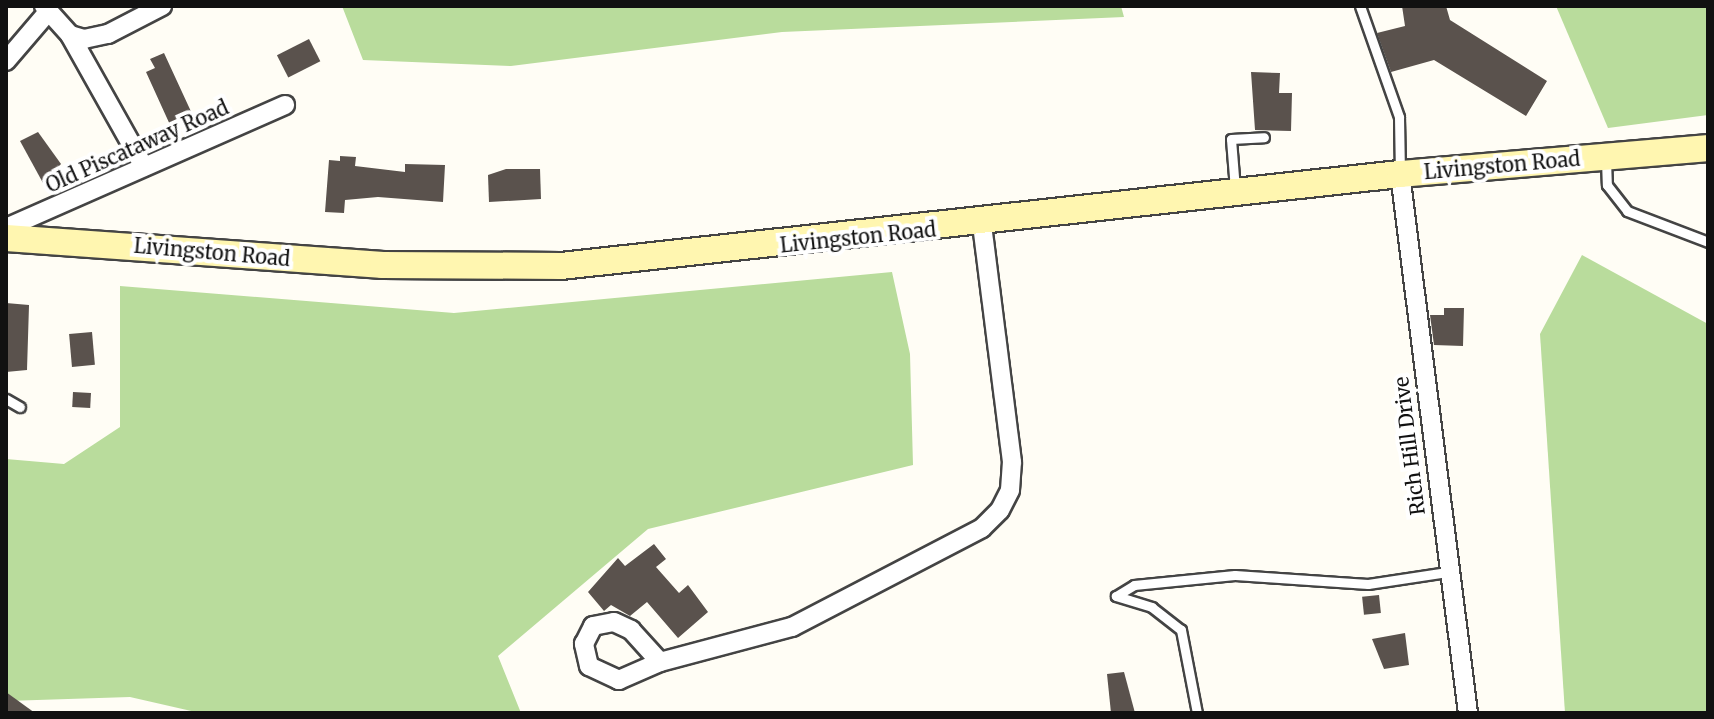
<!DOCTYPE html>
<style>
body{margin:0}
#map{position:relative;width:1714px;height:719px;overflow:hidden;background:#fffdf5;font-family:Merriweather,serif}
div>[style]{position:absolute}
.forest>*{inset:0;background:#b9dc9c}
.building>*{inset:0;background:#5a524d;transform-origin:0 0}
.roads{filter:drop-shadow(2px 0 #444) drop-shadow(-2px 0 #444) drop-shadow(0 2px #444) drop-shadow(0 -2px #444)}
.service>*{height:9px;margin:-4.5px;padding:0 4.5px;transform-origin:4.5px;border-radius:4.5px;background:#fff}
.minor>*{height:18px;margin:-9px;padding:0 9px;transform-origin:9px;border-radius:9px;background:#fff}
.secondary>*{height:26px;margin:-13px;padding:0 13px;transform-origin:13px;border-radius:13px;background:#fff6b0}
span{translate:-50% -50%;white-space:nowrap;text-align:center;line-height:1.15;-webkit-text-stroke:8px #fff;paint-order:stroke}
.street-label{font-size:20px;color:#111}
.frame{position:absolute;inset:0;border:8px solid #111;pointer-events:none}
</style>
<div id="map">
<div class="forest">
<i style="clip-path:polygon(342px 6px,1121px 6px,1124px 17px,782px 32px,511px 66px,363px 60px)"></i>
<i style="clip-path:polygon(1556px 6px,1708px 7px,1708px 115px,1608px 128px)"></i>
<i style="clip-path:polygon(1582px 255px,1708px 324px,1708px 713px,1565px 713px,1540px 334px)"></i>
<i style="clip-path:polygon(892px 272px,910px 354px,913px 465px,648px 529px,498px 656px,521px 713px,200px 713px,130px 697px,6px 701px,6px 459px,64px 464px,120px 427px,120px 286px,454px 313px)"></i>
</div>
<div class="building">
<i style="clip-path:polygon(1402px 6px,1446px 6px,1450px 20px,1547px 81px,1526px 116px,1434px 60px,1391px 72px,1377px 33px,1405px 26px)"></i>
<i style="left:309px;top:39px;width:25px;height:36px;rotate:63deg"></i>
<i style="clip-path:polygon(164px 53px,194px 118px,171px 127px,146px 72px,155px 68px,150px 59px)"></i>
<i style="clip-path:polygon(1251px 72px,1280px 73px,1279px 93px,1292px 93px,1291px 131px,1255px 130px)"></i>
<i style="clip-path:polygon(38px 132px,61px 164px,43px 183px,20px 141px)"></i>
<i style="clip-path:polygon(340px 156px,356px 157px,355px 166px,405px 172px,405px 164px,445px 165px,443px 202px,378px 197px,345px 200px,344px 213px,325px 212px,329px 160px,340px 161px)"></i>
<i style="clip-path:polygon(506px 169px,540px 169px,541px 199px,489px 202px,488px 175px)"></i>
<i style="clip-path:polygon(6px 303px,29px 305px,27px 370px,6px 372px)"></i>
<i style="clip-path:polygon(1444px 308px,1464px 308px,1463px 346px,1434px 345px,1430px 315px,1444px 315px)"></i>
<i style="left:92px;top:332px;width:33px;height:23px;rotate:85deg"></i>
<i style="left:73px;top:392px;width:18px;height:15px;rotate:3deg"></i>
<i style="clip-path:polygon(654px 544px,666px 559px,656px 567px,679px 593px,688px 585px,708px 612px,678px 638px,647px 602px,630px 616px,611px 605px,604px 611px,588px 592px,618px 558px,625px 566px)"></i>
<i style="left:1379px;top:595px;width:18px;height:17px;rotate:84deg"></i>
<i style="clip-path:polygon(1405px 633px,1409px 665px,1384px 669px,1372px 639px)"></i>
<i style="clip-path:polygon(1124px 672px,1135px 713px,1111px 713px,1107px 674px)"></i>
<i style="clip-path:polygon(6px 692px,35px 713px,6px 713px)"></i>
</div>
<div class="roads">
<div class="service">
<i style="left:1360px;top:6px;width:118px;rotate:70.6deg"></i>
<i style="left:1399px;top:117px;width:55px;rotate:89deg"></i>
<i style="left:1606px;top:160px;width:25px;rotate:88deg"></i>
<i style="left:1607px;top:185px;width:33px;rotate:52deg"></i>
<i style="left:1627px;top:211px;width:87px;rotate:20.9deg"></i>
<i style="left:1235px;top:189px;width:50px;rotate:-94.6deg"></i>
<i style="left:1231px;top:139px;width:33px;rotate:-3deg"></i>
<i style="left:6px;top:399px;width:16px;rotate:30deg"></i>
<i style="left:1197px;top:713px;width:85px;rotate:-100.9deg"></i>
<i style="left:1181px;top:630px;width:37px;rotate:-142deg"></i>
<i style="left:1152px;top:607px;width:38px;rotate:-163deg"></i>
<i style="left:1116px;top:596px;width:21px;rotate:-31deg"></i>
<i style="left:1134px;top:585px;width:101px;rotate:-5.7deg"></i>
<i style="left:1235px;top:575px;width:133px;rotate:3.9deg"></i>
<i style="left:1368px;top:584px;width:80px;rotate:-8.6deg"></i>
</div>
<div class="minor">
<i style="left:44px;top:6px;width:39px;rotate:48deg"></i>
<i style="left:70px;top:35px;width:15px;rotate:16deg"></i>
<i style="left:84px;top:39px;width:25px;rotate:-12deg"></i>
<i style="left:108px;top:34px;width:61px;rotate:-27.4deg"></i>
<i style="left:70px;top:35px;width:151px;rotate:60.7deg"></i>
<i style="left:6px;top:61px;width:63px;rotate:-49.5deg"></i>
<i style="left:1400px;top:174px;width:543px;rotate:82.81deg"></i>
<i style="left:6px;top:228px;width:305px;rotate:-23.8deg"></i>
<i style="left:614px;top:622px;width:19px;rotate:25deg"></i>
<i style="left:631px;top:630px;width:43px;rotate:47.8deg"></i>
<i style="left:660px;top:662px;width:45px;rotate:156.3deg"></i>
<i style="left:619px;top:680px;width:33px;rotate:-155deg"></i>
<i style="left:589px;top:666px;width:23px;rotate:-103deg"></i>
<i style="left:584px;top:644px;width:20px;rotate:-63deg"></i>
<i style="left:593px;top:626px;width:21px;rotate:-11deg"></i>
<i style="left:660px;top:662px;width:137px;rotate:-14.9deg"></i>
<i style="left:792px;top:627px;width:214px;rotate:-27.5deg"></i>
<i style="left:982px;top:528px;width:25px;rotate:-45deg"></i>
<i style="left:1000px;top:510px;width:22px;rotate:-63deg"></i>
<i style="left:1010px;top:490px;width:28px;rotate:-86deg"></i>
<i style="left:1012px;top:462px;width:240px;rotate:-97.2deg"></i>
</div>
<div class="secondary">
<i style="left:6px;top:238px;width:378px;rotate:4.1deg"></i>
<i style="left:383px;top:265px;width:178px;rotate:0.3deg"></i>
<i style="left:561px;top:266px;width:844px;rotate:-6.26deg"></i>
<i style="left:1400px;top:174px;width:309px;rotate:-4.8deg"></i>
</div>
</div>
<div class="street-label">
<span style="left:137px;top:146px;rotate:-24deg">Old Piscataway Road</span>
<span style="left:1502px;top:165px;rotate:-5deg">Livingston Road</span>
<span style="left:858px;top:237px;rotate:-6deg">Livingston Road</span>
<span style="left:212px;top:252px;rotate:5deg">Livingston Road</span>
<span style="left:1409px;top:446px;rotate:-97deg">Rich Hill Drive</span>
</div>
<div class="frame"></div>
</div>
